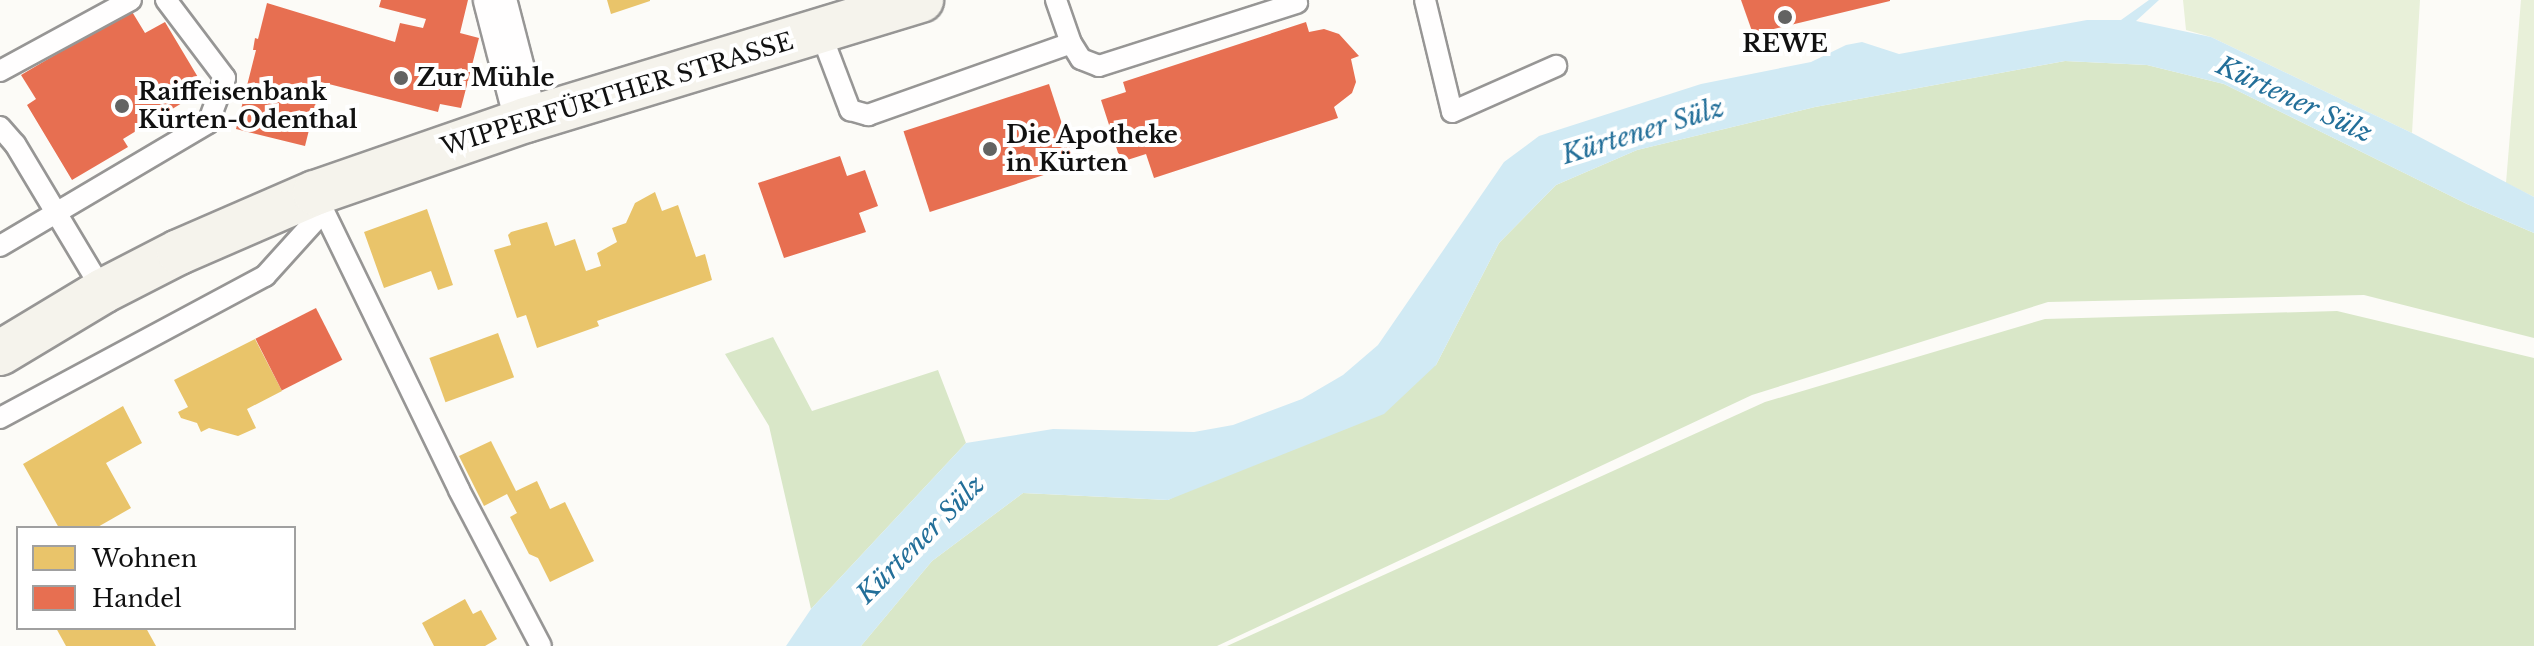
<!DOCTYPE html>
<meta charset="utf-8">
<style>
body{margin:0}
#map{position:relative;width:2534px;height:646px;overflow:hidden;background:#fcfbf7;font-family:"Libre Baskerville",serif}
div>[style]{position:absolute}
.green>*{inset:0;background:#e8f0d9}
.forest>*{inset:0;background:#d9e7c8}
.water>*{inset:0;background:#d1eaf4}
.homes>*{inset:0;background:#e9c46a;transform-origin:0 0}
.shops>*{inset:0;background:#e76f51;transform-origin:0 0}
.roads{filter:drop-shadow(2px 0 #979695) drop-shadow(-2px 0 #979695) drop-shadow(0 2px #979695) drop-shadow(0 -2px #979695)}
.service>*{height:20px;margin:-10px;padding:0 10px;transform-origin:10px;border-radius:10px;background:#fffefe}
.minor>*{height:42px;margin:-21px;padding:0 21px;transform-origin:21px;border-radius:21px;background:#fffefe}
.secondary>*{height:44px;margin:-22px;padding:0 22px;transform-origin:22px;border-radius:22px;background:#f5f3ec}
.dots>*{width:22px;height:22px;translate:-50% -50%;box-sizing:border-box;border:4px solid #fff;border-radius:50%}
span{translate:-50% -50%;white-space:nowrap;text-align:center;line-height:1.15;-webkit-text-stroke:8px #fff;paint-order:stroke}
.poi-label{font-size:24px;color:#111;font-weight:700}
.left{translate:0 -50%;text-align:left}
.street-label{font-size:24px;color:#111}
.water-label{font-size:26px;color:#236f99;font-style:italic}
.legend{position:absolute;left:16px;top:526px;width:280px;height:104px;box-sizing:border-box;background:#fff;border:2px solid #a0a0a0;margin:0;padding:10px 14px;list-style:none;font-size:24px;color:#111}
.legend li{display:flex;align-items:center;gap:16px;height:40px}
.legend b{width:40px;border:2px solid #a0a0a0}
</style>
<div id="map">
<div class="green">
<i style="clip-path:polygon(2183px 0,2420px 0,2412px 133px,2211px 37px,2186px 30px)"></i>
<i style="clip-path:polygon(2521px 0,2534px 0,2534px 197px,2506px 183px)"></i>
</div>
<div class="forest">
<i style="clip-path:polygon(2065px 61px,2147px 65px,2224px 84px,2467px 204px,2534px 233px,2534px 338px,2364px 295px,2048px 302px,1752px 395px,1217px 646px,861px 646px,932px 561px,1023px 493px,1168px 500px,1436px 365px,1499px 243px,1556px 185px,1637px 150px,1815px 107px)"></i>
<i style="clip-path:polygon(2337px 311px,2534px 358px,2534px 646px,1227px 646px,1765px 402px,2045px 319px)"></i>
<i style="clip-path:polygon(773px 337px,812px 411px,938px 370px,966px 443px,811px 609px,769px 426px,725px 354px)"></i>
</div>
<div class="water">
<i style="clip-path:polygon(2149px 0,2159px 0,2136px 21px,2211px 37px,2412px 133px,2534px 197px,2534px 233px,2467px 204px,2224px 84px,2147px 65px,2065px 61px,1815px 107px,1637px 150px,1556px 185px,1499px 243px,1436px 365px,1384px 414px,1168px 500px,1023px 493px,932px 561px,861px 646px,786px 646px,811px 609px,966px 443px,1053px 429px,1194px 432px,1233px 425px,1302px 399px,1343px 375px,1378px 345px,1504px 162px,1539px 136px,1701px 84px,1811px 62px,1846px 45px,1862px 42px,1899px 54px,2087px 20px,2121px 20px)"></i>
</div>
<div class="homes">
<i style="clip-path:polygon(607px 0,650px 0,650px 1px,611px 14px)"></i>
<i style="clip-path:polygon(655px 192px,662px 211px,678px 205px,696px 257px,705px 254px,712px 280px,597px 321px,599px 326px,537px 348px,526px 315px,517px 318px,494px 250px,511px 245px,508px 235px,511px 232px,547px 222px,555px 246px,575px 239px,586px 271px,601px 266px,597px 253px,617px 242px,612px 228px,626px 223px,635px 203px)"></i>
<i style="clip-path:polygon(427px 209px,453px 285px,438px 290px,431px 271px,384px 288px,364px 232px)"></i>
<i style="left:498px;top:333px;width:47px;height:73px;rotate:70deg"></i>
<i style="clip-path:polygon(255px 339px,282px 391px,247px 409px,256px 428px,238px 436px,209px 428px,201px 432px,197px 423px,181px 418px,178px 412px,188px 407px,174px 380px)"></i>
<i style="clip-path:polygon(123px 406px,142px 443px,106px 463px,131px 508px,96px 528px,59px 528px,23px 464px)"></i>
<i style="clip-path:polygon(491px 441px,516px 491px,537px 481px,550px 509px,565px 502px,594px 561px,550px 582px,538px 558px,529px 554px,510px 517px,517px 513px,507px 494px,484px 506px,459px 456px)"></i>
<i style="clip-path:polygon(465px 599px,473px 614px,481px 610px,497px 639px,485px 646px,434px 646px,422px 623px)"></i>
<i style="clip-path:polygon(56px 628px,146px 628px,156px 646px,66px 646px)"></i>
</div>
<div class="shops">
<i style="clip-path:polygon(381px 0,468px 0,460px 33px,479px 38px,461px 108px,440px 104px,438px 112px,321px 82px,305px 146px,236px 129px,256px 50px,253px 50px,255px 38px,258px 39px,267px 3px,395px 42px,400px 23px,423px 28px,426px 19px,379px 7px)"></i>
<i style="clip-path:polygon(1741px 0,1890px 0,1890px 1px,1753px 34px)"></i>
<i style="clip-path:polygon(131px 10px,145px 33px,165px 22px,205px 89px,123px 139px,128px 147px,72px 180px,27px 105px,36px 99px,21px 75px)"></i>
<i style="clip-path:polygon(1306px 22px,1309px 32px,1324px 29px,1339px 34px,1359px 56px,1351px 59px,1356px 82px,1352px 93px,1334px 107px,1338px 118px,1154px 178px,1146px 154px,1121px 162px,1101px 100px,1126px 92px,1123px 82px)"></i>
<i style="left:1049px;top:84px;width:85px;height:153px;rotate:72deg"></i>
<i style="clip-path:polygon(840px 156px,847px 176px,865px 170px,878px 206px,859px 213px,866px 232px,784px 258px,758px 183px)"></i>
<i style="left:316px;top:308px;width:58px;height:68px;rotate:63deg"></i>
</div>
<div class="roads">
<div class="service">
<i style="left:1056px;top:0;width:46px;rotate:70.8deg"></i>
<i style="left:1071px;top:43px;width:19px;rotate:58deg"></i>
<i style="left:1081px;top:59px;width:19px;rotate:21deg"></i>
<i style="left:1099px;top:66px;width:208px;rotate:-17.7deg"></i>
<i style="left:1425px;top:0;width:115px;rotate:76.4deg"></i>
<i style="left:1452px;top:112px;width:114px;rotate:-23.9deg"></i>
<i style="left:820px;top:31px;width:85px;rotate:69.2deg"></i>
<i style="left:850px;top:110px;width:19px;rotate:16deg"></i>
<i style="left:868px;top:115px;width:215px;rotate:-19.5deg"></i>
<i style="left:0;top:71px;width:149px;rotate:-28.5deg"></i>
<i style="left:0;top:127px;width:23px;rotate:49deg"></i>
<i style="left:15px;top:144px;width:171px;rotate:59.1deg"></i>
<i style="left:315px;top:193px;width:330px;rotate:64.1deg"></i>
<i style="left:459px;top:490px;width:176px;rotate:62.3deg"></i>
<i style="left:0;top:246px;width:242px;rotate:-30.6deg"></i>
<i style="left:208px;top:123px;width:48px;rotate:-69.3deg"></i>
<i style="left:225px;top:78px;width:98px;rotate:-127.1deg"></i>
<i style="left:0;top:418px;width:301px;rotate:-28.2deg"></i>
<i style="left:265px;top:276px;width:85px;rotate:-47.9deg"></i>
</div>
<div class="minor">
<i style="left:495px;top:0;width:124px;rotate:75.5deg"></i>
</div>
<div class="secondary">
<i style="left:0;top:353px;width:120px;rotate:-31deg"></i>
<i style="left:103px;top:291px;width:85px;rotate:-27.2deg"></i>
<i style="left:179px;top:252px;width:148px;rotate:-23.5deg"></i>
<i style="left:315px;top:193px;width:223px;rotate:-19.1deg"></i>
<i style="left:526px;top:120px;width:413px;rotate:-16.9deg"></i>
</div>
</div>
<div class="dots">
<i style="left:1785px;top:17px;background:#636362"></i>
<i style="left:401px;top:78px;background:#636362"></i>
<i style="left:122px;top:106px;background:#636362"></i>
<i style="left:990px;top:149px;background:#636362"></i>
</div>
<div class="poi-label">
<span style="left:1785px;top:44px">REWE</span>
<span class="left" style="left:417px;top:78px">Zur Mühle</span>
<span class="left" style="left:138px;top:106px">Raiffeisenbank<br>Kürten-Odenthal</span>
<span class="left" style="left:1006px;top:149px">Die Apotheke<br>in Kürten</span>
</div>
<div class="street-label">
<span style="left:617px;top:94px;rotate:-17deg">WIPPERFÜRTHER STRASSE</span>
</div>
<div class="water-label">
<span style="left:2294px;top:100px;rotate:25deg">Kürtener Sülz</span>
<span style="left:1643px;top:132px;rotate:-17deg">Kürtener Sülz</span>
<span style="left:921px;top:540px;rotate:-45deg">Kürtener Sülz</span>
</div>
<ul class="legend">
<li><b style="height:22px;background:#e9c46a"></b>Wohnen</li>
<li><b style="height:22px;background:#e76f51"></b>Handel</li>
</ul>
</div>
